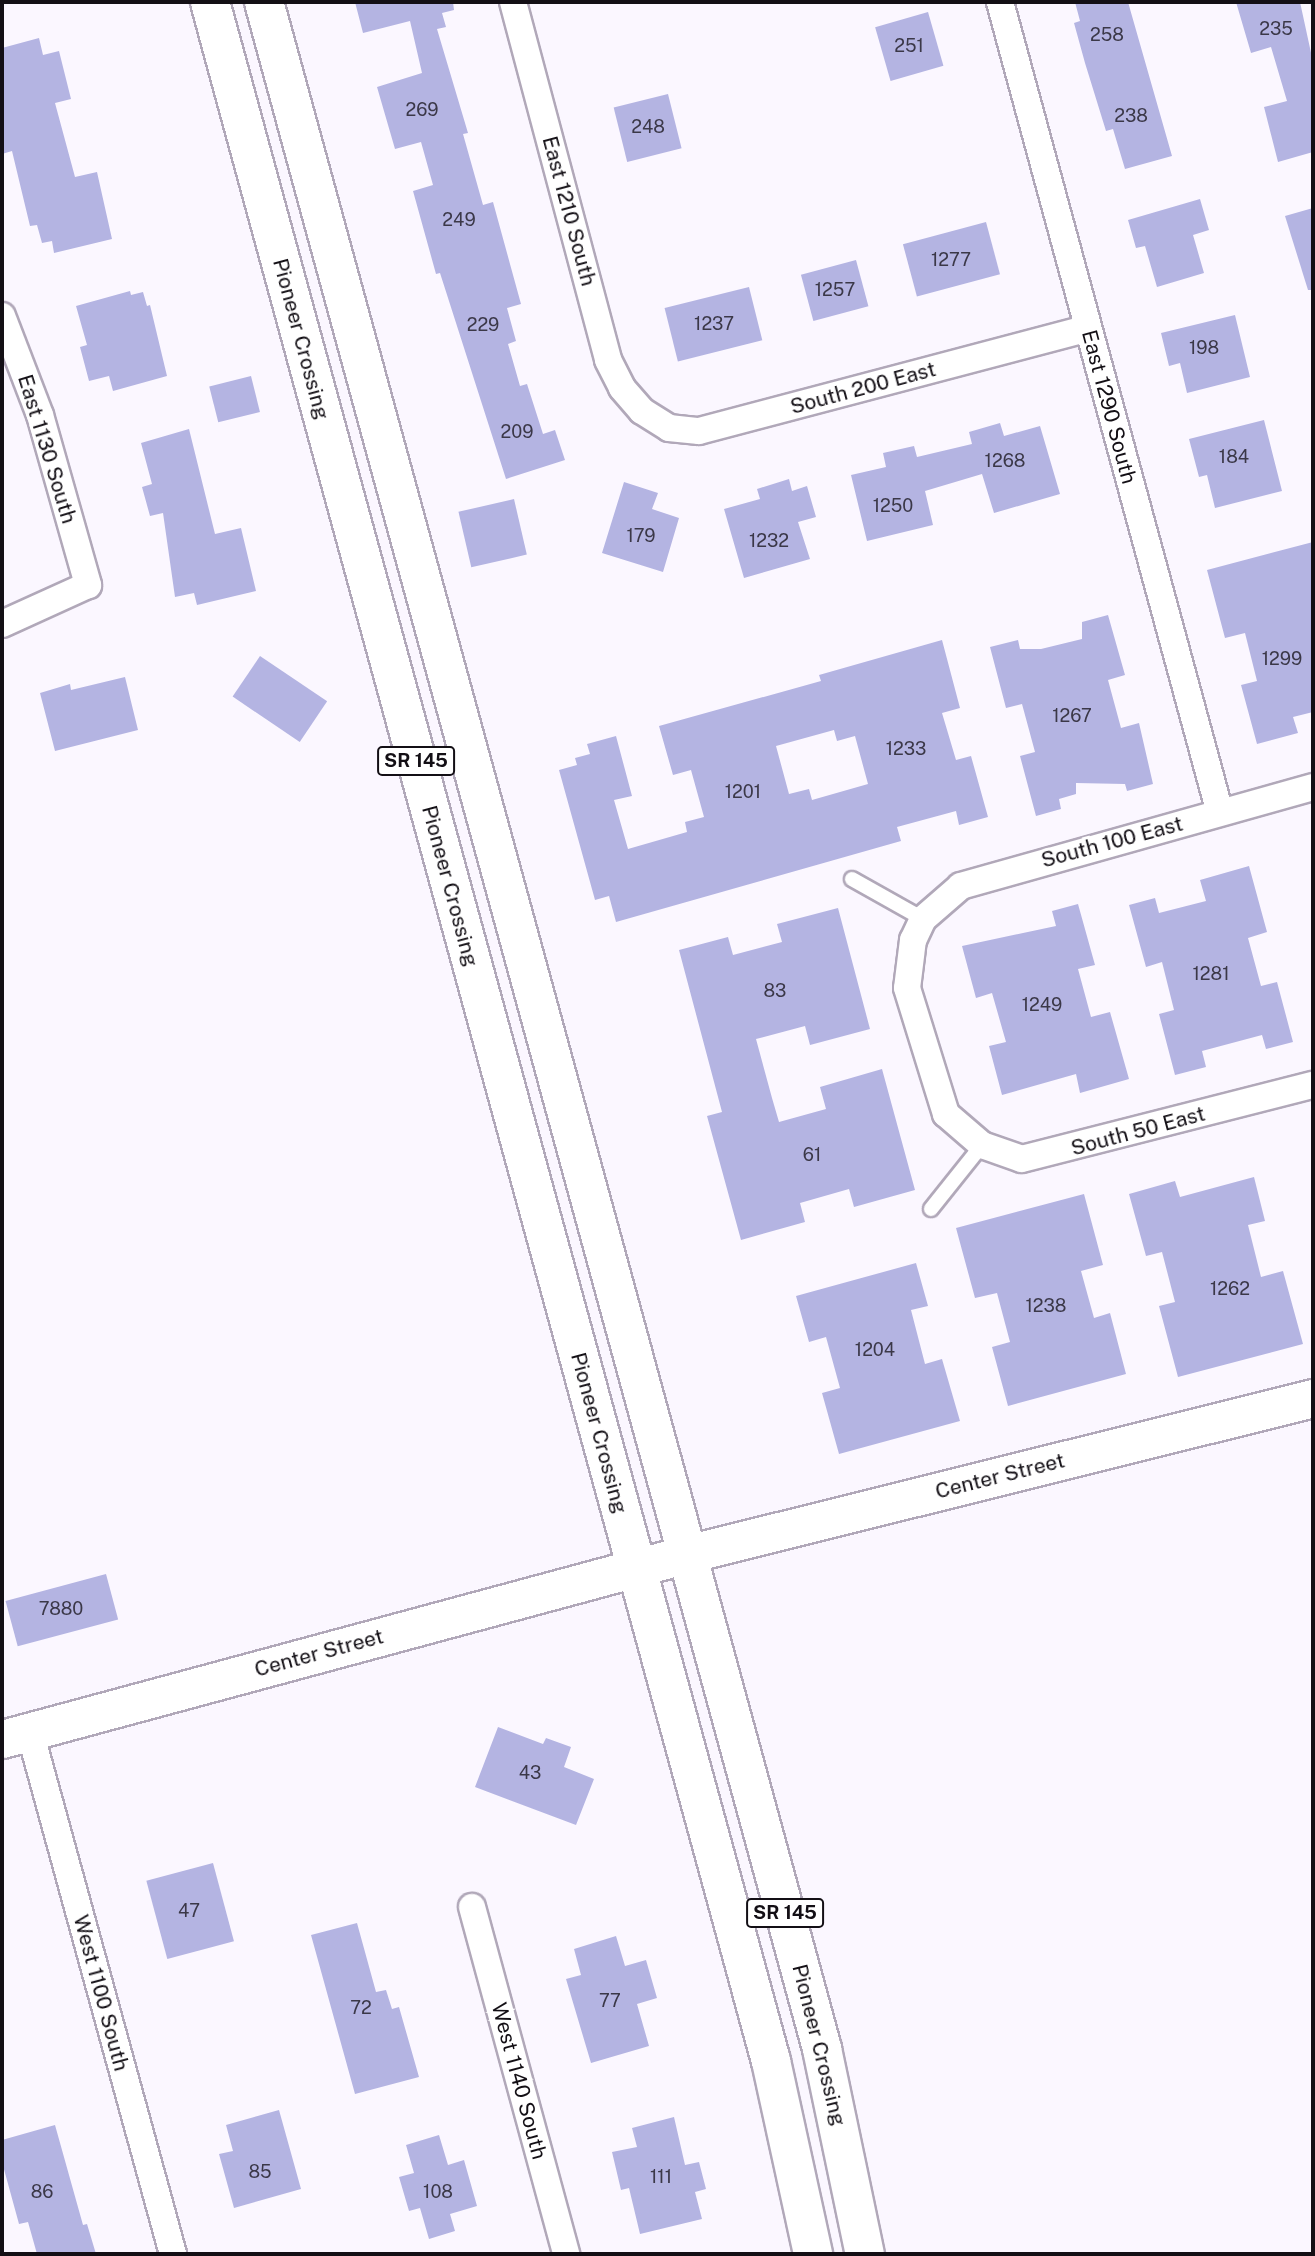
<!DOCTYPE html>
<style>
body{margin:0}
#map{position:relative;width:1315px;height:2256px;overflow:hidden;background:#fbf7ff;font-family:"Public Sans",sans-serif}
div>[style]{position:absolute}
.building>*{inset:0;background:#b4b4e2;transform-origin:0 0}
.roads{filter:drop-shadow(2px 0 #b1a8b9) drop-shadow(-2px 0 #b1a8b9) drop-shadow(0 2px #b1a8b9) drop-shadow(0 -2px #b1a8b9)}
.lane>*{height:14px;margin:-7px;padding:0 7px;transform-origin:7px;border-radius:7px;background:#fff}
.street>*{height:26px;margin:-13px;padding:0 13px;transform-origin:13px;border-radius:13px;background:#fff}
.secondary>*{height:37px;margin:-18.5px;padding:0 18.5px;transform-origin:18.5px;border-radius:18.5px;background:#fff}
.highway>*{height:38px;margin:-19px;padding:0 19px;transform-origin:19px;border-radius:19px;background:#fff}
span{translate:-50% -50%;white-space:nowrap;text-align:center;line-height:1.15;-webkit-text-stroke:6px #fff;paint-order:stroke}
.number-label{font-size:18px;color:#3b3848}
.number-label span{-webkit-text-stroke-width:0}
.shield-label span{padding:2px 5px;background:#fff;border:2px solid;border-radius:5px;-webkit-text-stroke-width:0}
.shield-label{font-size:19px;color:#130f15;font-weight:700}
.street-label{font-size:21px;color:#130f15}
.frame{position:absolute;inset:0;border:4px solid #130f15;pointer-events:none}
</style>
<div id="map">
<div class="building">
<i style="clip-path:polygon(355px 2px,453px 2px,454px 10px,442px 13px,446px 27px,437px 29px,468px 133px,463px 134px,483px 205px,493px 202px,521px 304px,507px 308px,516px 341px,508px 344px,520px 386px,527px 384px,543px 434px,555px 430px,565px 460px,506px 479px,440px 273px,436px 274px,413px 191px,433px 185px,421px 142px,395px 149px,377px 87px,422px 73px,410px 21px,363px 33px)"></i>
<i style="clip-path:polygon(1075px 2px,1128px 2px,1172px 156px,1125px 169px,1113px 129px,1106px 131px,1085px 63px,1074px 23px,1080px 21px)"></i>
<i style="clip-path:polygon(1236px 2px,1300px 2px,1313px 62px,1313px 152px,1278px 162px,1264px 107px,1287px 101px,1271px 47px,1251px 53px)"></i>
<i style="left:928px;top:12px;width:56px;height:55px;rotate:74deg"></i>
<i style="clip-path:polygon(39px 38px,43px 55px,59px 51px,71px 99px,55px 103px,75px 177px,97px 172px,112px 239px,54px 253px,52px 241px,42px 243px,37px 225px,30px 226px,12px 151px,2px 154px,2px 48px)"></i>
<i style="left:668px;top:94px;width:56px;height:56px;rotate:76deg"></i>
<i style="clip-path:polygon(1200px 199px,1209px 230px,1193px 235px,1204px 273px,1157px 287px,1145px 246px,1136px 248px,1128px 220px)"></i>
<i style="clip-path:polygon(1313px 208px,1313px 290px,1308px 290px,1285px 216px)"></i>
<i style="left:986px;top:222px;width:54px;height:86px;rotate:75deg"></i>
<i style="left:856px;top:260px;width:48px;height:57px;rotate:75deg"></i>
<i style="left:749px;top:287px;width:55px;height:87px;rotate:76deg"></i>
<i style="clip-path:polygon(130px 291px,131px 295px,143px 292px,147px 306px,150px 305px,167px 376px,113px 391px,109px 376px,89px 381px,80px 347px,87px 345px,76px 306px)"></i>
<i style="clip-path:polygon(1235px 315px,1250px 377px,1187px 393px,1180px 363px,1169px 366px,1161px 333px)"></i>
<i style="left:251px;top:376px;width:37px;height:43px;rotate:76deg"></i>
<i style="clip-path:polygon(1264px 420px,1282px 491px,1215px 508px,1207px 475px,1199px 477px,1189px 439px)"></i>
<i style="clip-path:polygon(1000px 423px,1004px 436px,1040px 426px,1060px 494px,994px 513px,982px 474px,925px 491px,933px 525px,867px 541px,851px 475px,886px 467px,883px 453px,914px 446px,917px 457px,972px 444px,969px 432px)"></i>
<i style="clip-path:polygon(189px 429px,215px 534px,241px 528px,256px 591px,197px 605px,194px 593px,175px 597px,163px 513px,150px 516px,142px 487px,152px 484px,141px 443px)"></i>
<i style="clip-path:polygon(789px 479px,792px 491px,807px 486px,816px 517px,798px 522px,810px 559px,744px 578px,724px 509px,760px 499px,757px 489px)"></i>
<i style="clip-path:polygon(624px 482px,658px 493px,652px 509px,679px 518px,663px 572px,602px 553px)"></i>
<i style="left:514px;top:499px;width:57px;height:57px;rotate:77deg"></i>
<i style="clip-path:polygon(1313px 542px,1313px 712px,1293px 717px,1298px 733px,1257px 744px,1241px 685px,1257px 681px,1245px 633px,1225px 638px,1207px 570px)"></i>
<i style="clip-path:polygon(1108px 615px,1125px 675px,1108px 680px,1121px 728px,1139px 723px,1153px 784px,1127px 791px,1125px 784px,1076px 783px,1076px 794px,1059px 799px,1061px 809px,1036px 816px,1020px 756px,1035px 752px,1022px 704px,1006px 708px,990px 647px,1018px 640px,1020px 649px,1041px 649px,1082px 639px,1082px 622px)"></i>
<i style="clip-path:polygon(evenodd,942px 640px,960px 708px,942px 713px,956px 760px,971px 756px,988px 817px,959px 825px,956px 811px,897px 827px,901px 841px,616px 922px,609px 896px,595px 900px,559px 770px,577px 765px,575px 758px,590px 754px,587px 744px,616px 736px,632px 796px,614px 800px,628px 849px,687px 832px,685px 822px,704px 817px,691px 770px,673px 775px,659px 726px,821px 681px,819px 675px,942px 640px,834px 730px,837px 741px,855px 736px,868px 784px,812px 800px,809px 789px,789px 794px,776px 746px,834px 730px)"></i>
<i style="left:260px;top:656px;width:81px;height:49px;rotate:34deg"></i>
<i style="clip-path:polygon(125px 677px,138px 730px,55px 751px,40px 693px,70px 684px,71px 690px)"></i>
<i style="clip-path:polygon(1249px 866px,1267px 932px,1248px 938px,1261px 986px,1277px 982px,1293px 1042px,1266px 1049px,1262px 1035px,1202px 1051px,1206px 1067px,1175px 1075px,1159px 1014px,1174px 1010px,1162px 962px,1146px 967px,1129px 905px,1155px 898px,1159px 913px,1206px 901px,1200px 880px)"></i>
<i style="clip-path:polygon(1078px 904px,1095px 965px,1078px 969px,1091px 1017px,1110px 1012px,1129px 1079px,1080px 1093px,1076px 1074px,1002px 1095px,989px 1046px,1006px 1042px,992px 993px,976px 998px,962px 946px,1056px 926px,1052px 911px)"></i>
<i style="clip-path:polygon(838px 908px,870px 1029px,810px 1045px,805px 1026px,756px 1039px,772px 1098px,779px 1122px,826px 1109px,820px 1087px,882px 1069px,915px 1190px,854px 1207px,849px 1189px,800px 1203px,805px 1222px,741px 1240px,707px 1116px,722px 1112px,679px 950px,728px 937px,733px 955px,782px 942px,777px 924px)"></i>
<i style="clip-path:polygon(1254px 1177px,1265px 1221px,1248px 1225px,1261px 1277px,1283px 1271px,1303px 1344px,1178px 1377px,1159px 1306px,1175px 1302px,1162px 1252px,1146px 1256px,1129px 1194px,1175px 1181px,1180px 1197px)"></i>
<i style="clip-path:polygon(1084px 1194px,1103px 1265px,1081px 1271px,1094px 1318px,1110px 1313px,1126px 1374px,1008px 1406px,992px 1347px,1010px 1342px,997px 1293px,975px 1298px,956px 1228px)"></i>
<i style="clip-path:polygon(916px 1263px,928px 1306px,911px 1310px,925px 1364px,942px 1359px,960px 1421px,839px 1454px,822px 1393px,840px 1388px,826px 1337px,809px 1342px,796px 1296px)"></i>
<i style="left:106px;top:1574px;width:47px;height:104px;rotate:75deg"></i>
<i style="clip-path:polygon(498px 1727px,543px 1744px,546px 1738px,571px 1747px,564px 1767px,594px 1779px,576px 1825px,475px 1787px)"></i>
<i style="left:213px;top:1863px;width:81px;height:69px;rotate:75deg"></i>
<i style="clip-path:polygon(357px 1923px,376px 1992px,386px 1990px,392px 2009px,399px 2007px,419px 2077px,355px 2094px,311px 1935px)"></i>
<i style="clip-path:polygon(616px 1936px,625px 1966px,646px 1960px,657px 1998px,637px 2004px,649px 2046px,591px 2063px,566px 1979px,581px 1975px,574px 1949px)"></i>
<i style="clip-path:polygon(279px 2110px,301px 2189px,234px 2208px,219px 2154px,233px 2151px,226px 2125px)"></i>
<i style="clip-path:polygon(674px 2117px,685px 2165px,699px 2162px,706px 2189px,695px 2192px,702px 2219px,640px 2234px,629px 2188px,621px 2190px,612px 2152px,637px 2147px,632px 2128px)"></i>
<i style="clip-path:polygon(55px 2125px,83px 2225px,87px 2224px,96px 2254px,37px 2254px,28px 2222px,19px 2224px,2px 2162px,2px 2140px)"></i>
<i style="clip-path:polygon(439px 2135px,448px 2165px,464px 2160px,477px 2206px,450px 2214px,455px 2231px,429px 2239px,420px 2208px,409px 2211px,399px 2177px,414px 2173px,406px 2145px)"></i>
</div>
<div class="roads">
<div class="lane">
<i style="left:852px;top:879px;width:81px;rotate:29.4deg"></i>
<i style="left:931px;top:1209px;width:82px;rotate:-51.4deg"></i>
</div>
<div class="street">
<i style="left:513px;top:2px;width:370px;rotate:75.1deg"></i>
<i style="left:608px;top:360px;width:31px;rotate:63deg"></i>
<i style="left:622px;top:388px;width:30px;rotate:49deg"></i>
<i style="left:642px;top:411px;width:32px;rotate:32deg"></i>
<i style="left:669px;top:428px;width:30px;rotate:6deg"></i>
<i style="left:699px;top:431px;width:402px;rotate:-14.8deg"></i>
<i style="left:1000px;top:2px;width:840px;rotate:74.82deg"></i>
<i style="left:2px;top:316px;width:106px;rotate:69deg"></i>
<i style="left:40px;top:415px;width:177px;rotate:74.2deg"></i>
<i style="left:88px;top:585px;width:94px;rotate:155.6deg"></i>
<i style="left:1313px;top:787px;width:366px;rotate:164.3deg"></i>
<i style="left:961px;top:886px;width:50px;rotate:139deg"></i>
<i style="left:923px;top:919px;width:23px;rotate:115deg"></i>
<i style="left:913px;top:940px;width:48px;rotate:97.1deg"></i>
<i style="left:907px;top:988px;width:132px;rotate:72.8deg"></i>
<i style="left:946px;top:1114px;width:48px;rotate:40.7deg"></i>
<i style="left:982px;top:1145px;width:42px;rotate:19.3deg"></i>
<i style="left:1022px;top:1159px;width:300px;rotate:-14.3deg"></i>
<i style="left:30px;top:1732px;width:541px;rotate:74.68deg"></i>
<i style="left:472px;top:1907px;width:360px;rotate:74.8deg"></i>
</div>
<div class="secondary">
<i style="left:2px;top:1739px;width:710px;rotate:-15.11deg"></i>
<i style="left:687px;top:1554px;width:645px;rotate:-13.99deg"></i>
</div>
<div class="highway">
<i style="left:210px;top:2px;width:2134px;rotate:74.76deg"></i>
<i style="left:771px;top:2061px;width:198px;rotate:77.7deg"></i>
<i style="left:264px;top:2px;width:2122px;rotate:74.75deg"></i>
<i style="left:822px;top:2049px;width:209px;rotate:78.2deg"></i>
</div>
</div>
<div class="number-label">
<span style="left:1276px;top:29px">235</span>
<span style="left:1107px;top:35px">258</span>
<span style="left:909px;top:46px">251</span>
<span style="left:422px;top:110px">269</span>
<span style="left:1131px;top:116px">238</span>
<span style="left:648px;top:127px">248</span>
<span style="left:459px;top:220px">249</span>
<span style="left:951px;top:260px">1277</span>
<span style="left:835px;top:290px">1257</span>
<span style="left:714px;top:324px">1237</span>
<span style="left:483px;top:325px">229</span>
<span style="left:1204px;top:348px">198</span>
<span style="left:517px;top:432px">209</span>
<span style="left:1234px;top:457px">184</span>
<span style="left:1005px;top:461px">1268</span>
<span style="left:893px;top:506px">1250</span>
<span style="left:641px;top:536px">179</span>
<span style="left:769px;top:541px">1232</span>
<span style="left:1282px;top:659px">1299</span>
<span style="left:1072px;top:716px">1267</span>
<span style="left:906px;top:749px">1233</span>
<span style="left:743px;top:792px">1201</span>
<span style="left:1211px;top:974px">1281</span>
<span style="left:775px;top:991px">83</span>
<span style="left:1042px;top:1005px">1249</span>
<span style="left:812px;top:1155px">61</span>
<span style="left:1230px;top:1289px">1262</span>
<span style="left:1046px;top:1306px">1238</span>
<span style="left:875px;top:1350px">1204</span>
<span style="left:61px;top:1609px">7880</span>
<span style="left:530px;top:1773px">43</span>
<span style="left:189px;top:1911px">47</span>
<span style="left:610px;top:2001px">77</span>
<span style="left:361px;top:2008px">72</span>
<span style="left:260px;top:2172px">85</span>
<span style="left:661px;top:2177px">111</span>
<span style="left:42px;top:2192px">86</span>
<span style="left:438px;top:2192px">108</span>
</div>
<div class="shield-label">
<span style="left:416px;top:761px">SR 145</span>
<span style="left:785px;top:1913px">SR 145</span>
</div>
<div class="street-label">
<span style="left:569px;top:211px;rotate:75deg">East 1210 South</span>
<span style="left:301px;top:339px;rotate:75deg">Pioneer Crossing</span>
<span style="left:863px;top:388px;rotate:-15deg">South 200 East</span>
<span style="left:1109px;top:407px;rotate:75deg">East 1290 South</span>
<span style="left:47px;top:449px;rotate:73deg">East 1130 South</span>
<span style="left:1112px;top:842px;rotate:-15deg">South 100 East</span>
<span style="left:450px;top:886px;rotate:75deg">Pioneer Crossing</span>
<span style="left:1138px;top:1131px;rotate:-15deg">South 50 East</span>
<span style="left:599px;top:1433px;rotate:75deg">Pioneer Crossing</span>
<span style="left:1000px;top:1476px;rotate:-14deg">Center Street</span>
<span style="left:319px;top:1653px;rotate:-15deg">Center Street</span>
<span style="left:101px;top:1993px;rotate:75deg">West 1100 South</span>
<span style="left:819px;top:2045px;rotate:76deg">Pioneer Crossing</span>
<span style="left:519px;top:2081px;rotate:75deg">West 1140 South</span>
</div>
<div class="frame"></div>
</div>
